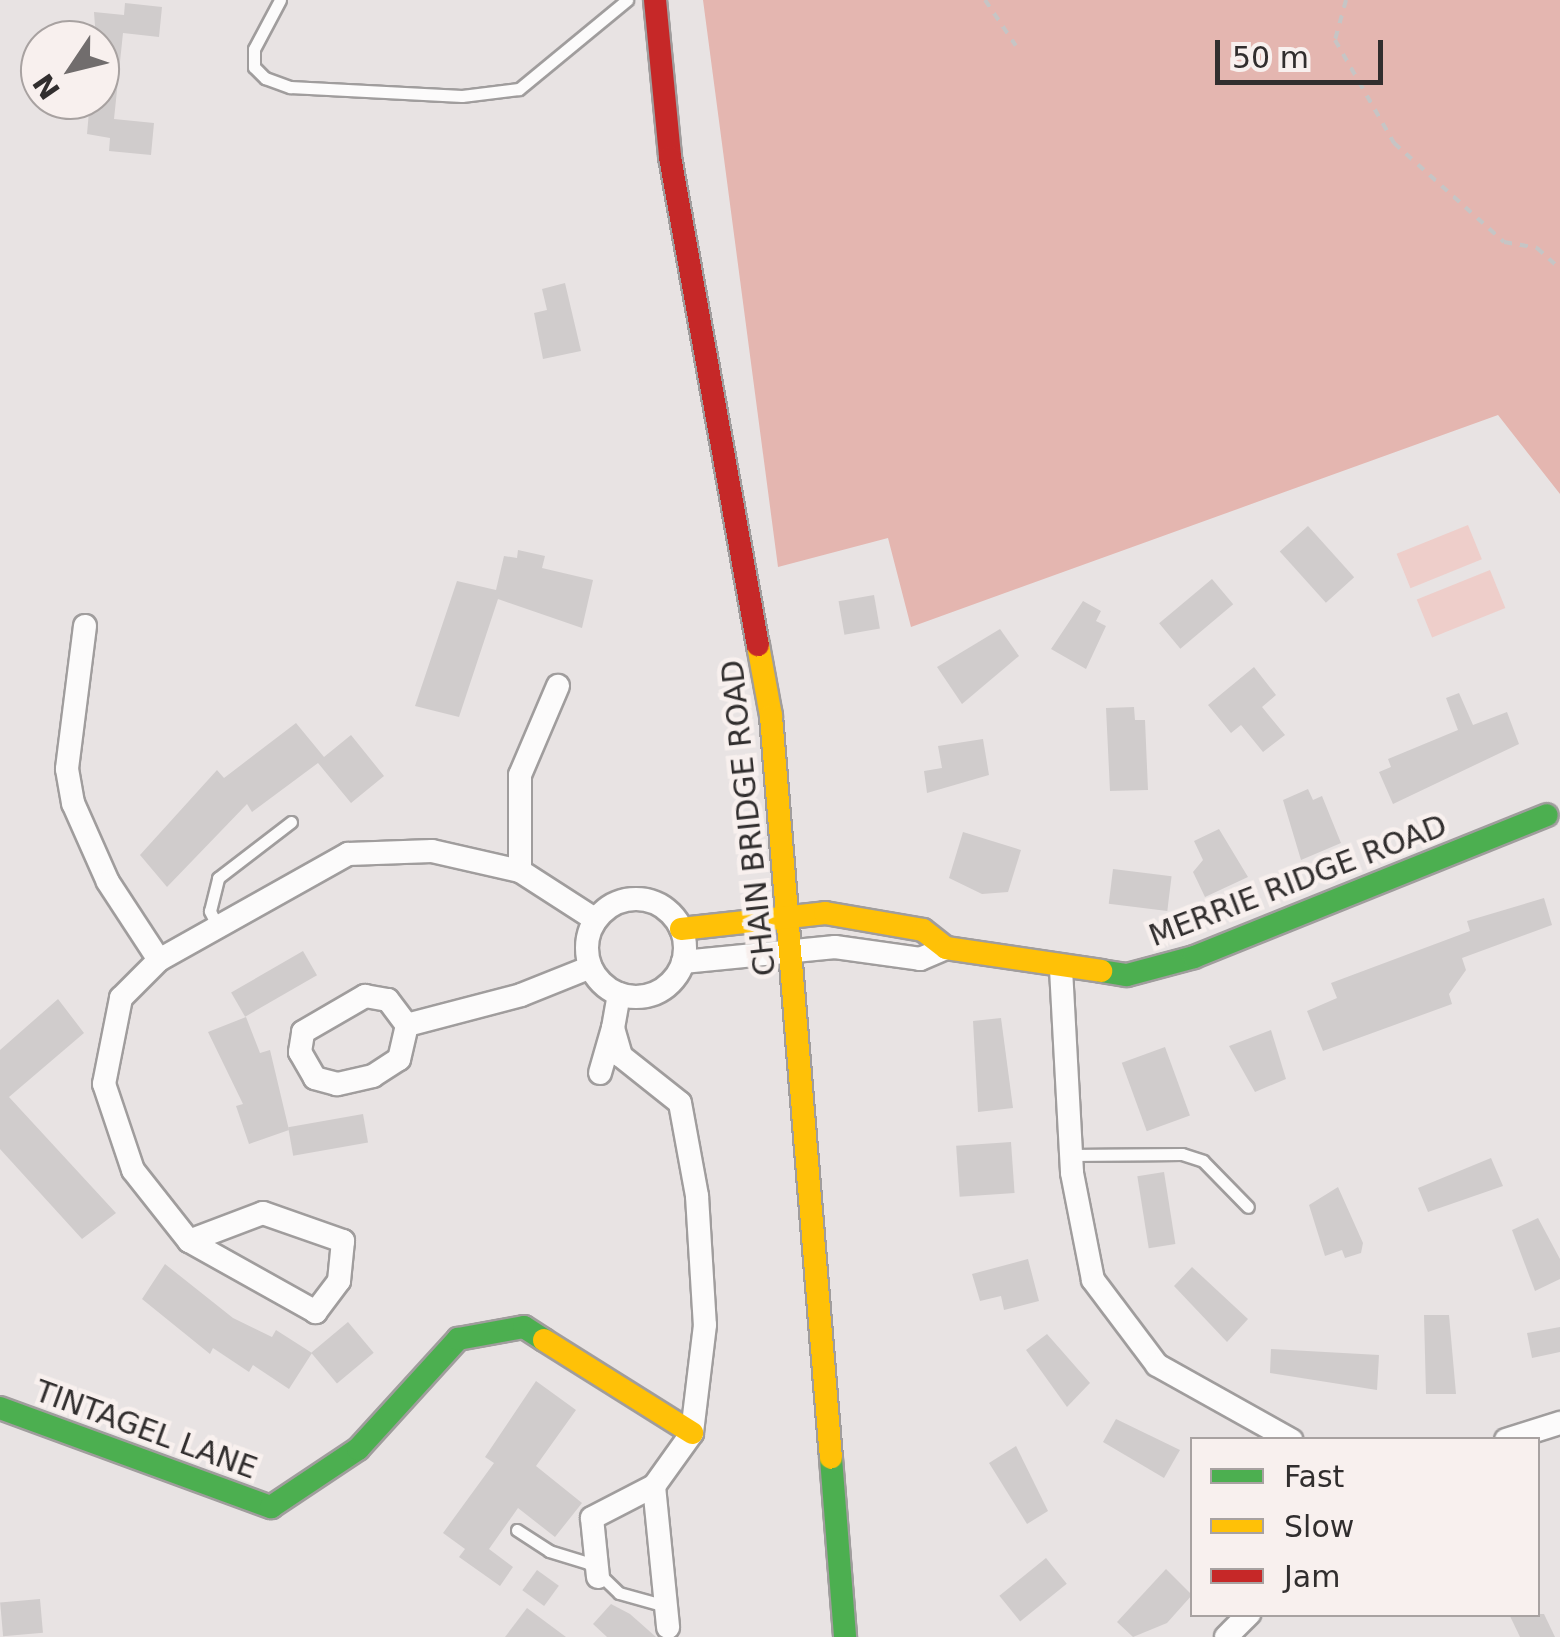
<!DOCTYPE html>
<style>
body{margin:0}
#map{position:relative;width:1560px;height:1637px;overflow:hidden;background:#e8e3e3;font-family:"DejaVu Sans",sans-serif}
div>[style]{position:absolute}
.green>*{inset:0;background:#eececa;transform-origin:0 0}
.forest>*{inset:0;background:#e4b6b0}
.building>*{inset:0;background:#d0cccc;transform-origin:0 0}
.path>*{height:4px;margin-top:-2px;transform-origin:0;background:repeating-linear-gradient(90deg,#c6c5c5 0 8px,transparent 0 16px)}
.roads{filter:drop-shadow(2px 0 #a09d9d) drop-shadow(-2px 0 #a09d9d) drop-shadow(0 2px #a09d9d) drop-shadow(0 -2px #a09d9d)}
.lane>*{height:11px;margin:-5.5px;padding:0 5.5px;transform-origin:5.5px;border-radius:5.5px;background:#fcfbfb}
.street>*{height:22px;margin:-11px;padding:0 11px;transform-origin:11px;border-radius:11px;background:#fcfbfb}
.street>.ring{margin:-11px;padding:0;box-sizing:content-box;background:none;border:22px solid #fcfbfb;border-radius:50%}
.fast>*{height:22px;margin:-11px;padding:0 11px;transform-origin:11px;border-radius:11px;background:#4caf50}
.slow>*{height:22px;margin:-11px;padding:0 11px;transform-origin:11px;border-radius:11px;background:#ffc107}
.jam>*{height:22px;margin:-11px;padding:0 11px;transform-origin:11px;border-radius:11px;background:#c62828}
span{translate:-50% -50%;white-space:nowrap;text-align:center;line-height:1.15;-webkit-text-stroke:9px #f8f0ee;paint-order:stroke}
.street-label{font-size:30px;color:#312e2e}
.legend{position:absolute;left:1190px;top:1437px;width:350px;height:180px;box-sizing:border-box;background:#f8f0ee;border:2px solid #a8a2a1;margin:0;padding:12px 18px;list-style:none;font-size:30px;color:#312e2e}
.legend li{display:flex;align-items:center;gap:20px;height:50px}
.legend b{width:50px;border:2px solid #a8a2a1}
.north{position:absolute;left:20px;top:20px;width:100px;height:100px;box-sizing:border-box;background:#f8f0ee;border:2px solid #a8a2a1;border-radius:50%;rotate:235deg;font-size:28px;font-weight:700;line-height:40px;text-align:center;color:#312e2e}
.north::after{content:'';display:block;margin:auto;width:35px;height:45px;background:#716d6d;clip-path:polygon(50% 0,100% 100%,50% 72%,0 100%)}
.scale{position:absolute;left:1215px;top:40px;width:168px;height:45px;box-sizing:border-box;border:5px solid #312e2e;border-top:0;padding-left:12px;font-size:30px;line-height:35px;white-space:nowrap;color:#312e2e;-webkit-text-stroke:8px #f8f0ee;paint-order:stroke}
</style>
<div id="map">
<div class="green">
<i style="left:1468px;top:525px;width:37px;height:77px;rotate:68deg"></i>
<i style="left:1490px;top:570px;width:41px;height:79px;rotate:68deg"></i>
</div>
<div class="forest">
<i style="clip-path:polygon(703px 0,1560px 0,1560px 494px,1498px 415px,911px 627px,888px 538px,778px 567px)"></i>
</div>
<div class="building">
<i style="clip-path:polygon(125px 3px,162px 7px,159px 37px,123px 33px,114px 119px,154px 123px,151px 155px,109px 151px,110px 138px,87px 134px,90px 100px,100px 100px,94px 12px,124px 15px)"></i>
<i style="clip-path:polygon(565px 283px,581px 351px,543px 359px,534px 313px,547px 310px,542px 289px)"></i>
<i style="left:1308px;top:526px;width:69px;height:38px;rotate:48deg"></i>
<i style="clip-path:polygon(518px 550px,545px 556px,542px 568px,593px 580px,582px 628px,498px 599px,459px 717px,415px 706px,457px 581px,496px 590px,504px 556px,517px 558px)"></i>
<i style="left:1212px;top:579px;width:33px;height:69px;rotate:50deg"></i>
<i style="left:874px;top:595px;width:34px;height:36px;rotate:80deg"></i>
<i style="clip-path:polygon(1083px 601px,1101px 611px,1096px 621px,1106px 626px,1086px 669px,1051px 649px)"></i>
<i style="clip-path:polygon(1000px 629px,1019px 656px,962px 704px,937px 667px)"></i>
<i style="clip-path:polygon(1254px 667px,1276px 695px,1262px 707px,1285px 735px,1263px 752px,1241px 725px,1231px 733px,1208px 705px)"></i>
<i style="clip-path:polygon(1459px 693px,1473px 725px,1507px 712px,1519px 744px,1393px 804px,1379px 772px,1391px 767px,1388px 759px,1458px 730px,1446px 698px)"></i>
<i style="clip-path:polygon(1134px 707px,1135px 720px,1145px 720px,1148px 790px,1110px 791px,1106px 708px)"></i>
<i style="clip-path:polygon(296px 723px,324px 757px,351px 735px,384px 776px,351px 803px,318px 763px,252px 812px,247px 804px,167px 887px,140px 855px,217px 770px,224px 778px)"></i>
<i style="clip-path:polygon(983px 739px,989px 775px,927px 793px,924px 771px,942px 768px,938px 746px)"></i>
<i style="clip-path:polygon(1308px 789px,1313px 800px,1322px 796px,1341px 843px,1301px 860px,1283px 800px)"></i>
<i style="clip-path:polygon(1219px 829px,1248px 877px,1205px 897px,1193px 872px,1203px 860px,1194px 841px)"></i>
<i style="clip-path:polygon(963px 832px,1021px 850px,1008px 892px,982px 894px,949px 878px)"></i>
<i style="left:1113px;top:869px;width:59px;height:35px;rotate:7deg"></i>
<i style="clip-path:polygon(1544px 898px,1552px 925px,1462px 958px,1466px 970px,1449px 994px,1452px 1004px,1323px 1051px,1307px 1011px,1337px 998px,1331px 983px,1470px 931px,1467px 921px)"></i>
<i style="left:303px;top:951px;width:28px;height:83px;rotate:60deg"></i>
<i style="clip-path:polygon(58px 999px,84px 1033px,9px 1097px,116px 1213px,82px 1239px,0 1149px,0 1050px)"></i>
<i style="clip-path:polygon(246px 1017px,260px 1053px,270px 1050px,289px 1130px,249px 1144px,236px 1106px,243px 1104px,208px 1032px)"></i>
<i style="clip-path:polygon(1001px 1018px,1013px 1108px,978px 1112px,973px 1021px)"></i>
<i style="clip-path:polygon(1271px 1030px,1286px 1079px,1255px 1092px,1229px 1046px)"></i>
<i style="left:1165px;top:1047px;width:73px;height:46px;rotate:70deg"></i>
<i style="left:363px;top:1114px;width:29px;height:76px;rotate:80deg"></i>
<i style="left:1011px;top:1142px;width:51px;height:55px;rotate:86deg"></i>
<i style="clip-path:polygon(1491px 1158px,1503px 1186px,1428px 1212px,1418px 1188px)"></i>
<i style="left:1164px;top:1172px;width:73px;height:27px;rotate:81deg"></i>
<i style="clip-path:polygon(1338px 1187px,1363px 1243px,1361px 1253px,1345px 1258px,1342px 1250px,1325px 1256px,1309px 1205px)"></i>
<i style="clip-path:polygon(1538px 1218px,1560px 1259px,1560px 1279px,1535px 1291px,1512px 1230px)"></i>
<i style="clip-path:polygon(1028px 1259px,1039px 1301px,1004px 1310px,1001px 1296px,980px 1301px,972px 1274px)"></i>
<i style="clip-path:polygon(165px 1264px,233px 1318px,272px 1337px,276px 1330px,312px 1353px,289px 1389px,253px 1365px,249px 1372px,213px 1348px,210px 1354px,142px 1299px)"></i>
<i style="clip-path:polygon(1192px 1267px,1248px 1319px,1227px 1342px,1174px 1286px)"></i>
<i style="clip-path:polygon(1424px 1315px,1449px 1315px,1456px 1394px,1426px 1394px)"></i>
<i style="left:348px;top:1322px;width:40px;height:48px;rotate:50deg"></i>
<i style="clip-path:polygon(1560px 1327px,1560px 1352px,1532px 1358px,1527px 1333px)"></i>
<i style="clip-path:polygon(1047px 1334px,1090px 1383px,1067px 1407px,1026px 1350px)"></i>
<i style="clip-path:polygon(1271px 1349px,1379px 1355px,1377px 1390px,1270px 1373px)"></i>
<i style="clip-path:polygon(536px 1381px,576px 1410px,536px 1466px,582px 1503px,555px 1537px,518px 1508px,489px 1549px,513px 1567px,500px 1586px,459px 1557px,465px 1549px,443px 1533px,494px 1463px,485px 1457px)"></i>
<i style="clip-path:polygon(1116px 1419px,1180px 1450px,1164px 1478px,1103px 1442px)"></i>
<i style="clip-path:polygon(1016px 1446px,1048px 1511px,1027px 1524px,989px 1463px)"></i>
<i style="left:1046px;top:1558px;width:33px;height:60px;rotate:51deg"></i>
<i style="clip-path:polygon(1166px 1569px,1192px 1595px,1167px 1623px,1133px 1637px,1117px 1622px)"></i>
<i style="left:537px;top:1570px;width:27px;height:25px;rotate:36deg"></i>
<i style="left:40px;top:1599px;width:34px;height:40px;rotate:85deg"></i>
<i style="clip-path:polygon(611px 1604px,630px 1614px,656px 1637px,607px 1637px,593px 1624px)"></i>
<i style="clip-path:polygon(527px 1608px,566px 1637px,505px 1637px)"></i>
<i style="clip-path:polygon(1509px 1614px,1544px 1614px,1555px 1637px,1520px 1637px)"></i>
</div>
<div class="path">
<i style="left:985px;top:0;width:55px;rotate:56deg"></i>
<i style="left:1346px;top:0;width:41px;rotate:105.4deg"></i>
<i style="left:1335px;top:40px;width:119px;rotate:60.2deg"></i>
<i style="left:1394px;top:143px;width:148px;rotate:42deg"></i>
<i style="left:1504px;top:242px;width:34px;rotate:10deg"></i>
<i style="left:1537px;top:248px;width:31px;rotate:42deg"></i>
</div>
<div class="roads">
<div class="lane">
<i style="left:280px;top:0;width:55px;rotate:118deg"></i>
<i style="left:254px;top:49px;width:18px;rotate:90deg"></i>
<i style="left:254px;top:67px;width:16px;rotate:45deg"></i>
<i style="left:265px;top:78px;width:27px;rotate:20deg"></i>
<i style="left:290px;top:87px;width:172px;rotate:3deg"></i>
<i style="left:462px;top:96px;width:57px;rotate:-7deg"></i>
<i style="left:519px;top:89px;width:140px;rotate:-39.5deg"></i>
<i style="left:218px;top:927px;width:18px;rotate:-117deg"></i>
<i style="left:210px;top:911px;width:34px;rotate:-76deg"></i>
<i style="left:218px;top:878px;width:92px;rotate:-37.5deg"></i>
<i style="left:1071px;top:1155px;width:111px;rotate:-0.5deg"></i>
<i style="left:1182px;top:1154px;width:22px;rotate:18deg"></i>
<i style="left:1203px;top:1161px;width:64px;rotate:45.6deg"></i>
<i style="left:517px;top:1530px;width:38px;rotate:33deg"></i>
<i style="left:549px;top:1551px;width:41px;rotate:17.1deg"></i>
<i style="left:588px;top:1563px;width:43px;rotate:44.1deg"></i>
<i style="left:619px;top:1593px;width:49px;rotate:15.5deg"></i>
</div>
<div class="street">
<i style="left:85px;top:626px;width:144px;rotate:97.2deg"></i>
<i style="left:67px;top:769px;width:35px;rotate:80deg"></i>
<i style="left:73px;top:803px;width:86px;rotate:66.1deg"></i>
<i style="left:108px;top:882px;width:93px;rotate:56.8deg"></i>
<i style="left:520px;top:871px;width:96px;rotate:-90deg"></i>
<i style="left:520px;top:775px;width:97px;rotate:-66.9deg"></i>
<i class="ring" style="left:587px;top:899px;width:76px;height:76px"></i>
<i style="left:683px;top:962px;width:153px;rotate:-5.6deg"></i>
<i style="left:835px;top:947px;width:86px;rotate:8deg"></i>
<i style="left:920px;top:959px;width:28px;rotate:-23deg"></i>
<i style="left:1061px;top:969px;width:204px;rotate:86.9deg"></i>
<i style="left:1072px;top:1173px;width:109px;rotate:78.9deg"></i>
<i style="left:1093px;top:1280px;width:106px;rotate:53deg"></i>
<i style="left:1157px;top:1365px;width:154px;rotate:29.2deg"></i>
<i style="left:619px;top:994px;width:35px;rotate:100deg"></i>
<i style="left:613px;top:1028px;width:29px;rotate:74deg"></i>
<i style="left:621px;top:1056px;width:75px;rotate:38.5deg"></i>
<i style="left:680px;top:1103px;width:95px;rotate:79.6deg"></i>
<i style="left:697px;top:1196px;width:129px;rotate:86.5deg"></i>
<i style="left:705px;top:1325px;width:109px;rotate:96.9deg"></i>
<i style="left:692px;top:1433px;width:65px;rotate:125.6deg"></i>
<i style="left:654px;top:1486px;width:142px;rotate:84.3deg"></i>
<i style="left:407px;top:1025px;width:35px;rotate:103deg"></i>
<i style="left:399px;top:1059px;width:31px;rotate:147deg"></i>
<i style="left:373px;top:1076px;width:37px;rotate:167deg"></i>
<i style="left:337px;top:1084px;width:23px;rotate:-165deg"></i>
<i style="left:315px;top:1078px;width:30px;rotate:-120deg"></i>
<i style="left:300px;top:1052px;width:20px;rotate:-81deg"></i>
<i style="left:303px;top:1032px;width:72px;rotate:-30.1deg"></i>
<i style="left:365px;top:996px;width:23px;rotate:10deg"></i>
<i style="left:388px;top:1000px;width:31px;rotate:53deg"></i>
<i style="left:407px;top:1025px;width:118px;rotate:-14.7deg"></i>
<i style="left:521px;top:995px;width:75px;rotate:-21.8deg"></i>
<i style="left:600px;top:1073px;width:47px;rotate:-73.9deg"></i>
<i style="left:263px;top:1213px;width:85px;rotate:19.3deg"></i>
<i style="left:343px;top:1241px;width:40px;rotate:95.7deg"></i>
<i style="left:339px;top:1281px;width:39px;rotate:127deg"></i>
<i style="left:316px;top:1312px;width:145px;rotate:-150.8deg"></i>
<i style="left:189px;top:1241px;width:79px;rotate:-20.7deg"></i>
<i style="left:189px;top:1241px;width:90px;rotate:-128.3deg"></i>
<i style="left:133px;top:1170px;width:91px;rotate:-108.6deg"></i>
<i style="left:104px;top:1084px;width:88px;rotate:-78.8deg"></i>
<i style="left:121px;top:998px;width:54px;rotate:-45deg"></i>
<i style="left:159px;top:960px;width:217px;rotate:-29.3deg"></i>
<i style="left:348px;top:854px;width:84px;rotate:-2deg"></i>
<i style="left:432px;top:851px;width:90px;rotate:12.8deg"></i>
<i style="left:520px;top:871px;width:90px;rotate:32.8deg"></i>
<i style="left:1506px;top:1440px;width:57px;rotate:-17.5deg"></i>
<i style="left:598px;top:1577px;width:59px;rotate:-95.8deg"></i>
<i style="left:592px;top:1518px;width:70px;rotate:-27.3deg"></i>
<i style="left:1226px;top:1637px;width:33px;rotate:-45deg"></i>
</div>
<div class="fast">
<i style="left:1101px;top:971px;width:26px;rotate:9deg"></i>
<i style="left:1127px;top:975px;width:69px;rotate:-15deg"></i>
<i style="left:1194px;top:957px;width:380px;rotate:-21.9deg"></i>
<i style="left:0;top:1408px;width:289px;rotate:20.1deg"></i>
<i style="left:271px;top:1507px;width:105px;rotate:-33.7deg"></i>
<i style="left:358px;top:1449px;width:149px;rotate:-47.7deg"></i>
<i style="left:458px;top:1339px;width:67px;rotate:-10.3deg"></i>
<i style="left:524px;top:1327px;width:24px;rotate:33deg"></i>
<i style="left:831px;top:1458px;width:180px;rotate:85.5deg"></i>
</div>
<div class="slow">
<i style="left:758px;top:645px;width:72px;rotate:79.6deg"></i>
<i style="left:771px;top:716px;width:744px;rotate:85.38deg"></i>
<i style="left:681px;top:929px;width:145px;rotate:-6.3deg"></i>
<i style="left:825px;top:913px;width:99px;rotate:9.8deg"></i>
<i style="left:923px;top:930px;width:29px;rotate:38deg"></i>
<i style="left:946px;top:948px;width:157px;rotate:8.4deg"></i>
<i style="left:544px;top:1340px;width:175px;rotate:32.1deg"></i>
</div>
<div class="jam">
<i style="left:655px;top:0;width:158px;rotate:84.5deg"></i>
<i style="left:670px;top:157px;width:496px;rotate:79.8deg"></i>
</div>
</div>
<div class="street-label">
<span style="left:749px;top:818px;rotate:-96deg">CHAIN BRIDGE ROAD</span>
<span style="left:1298px;top:881px;rotate:-21deg">MERRIE RIDGE ROAD</span>
<span style="left:146px;top:1430px;rotate:20deg">TINTAGEL LANE</span>
</div>
<ul class="legend">
<li><b style="height:12px;background:#4caf50"></b>Fast</li>
<li><b style="height:12px;background:#ffc107"></b>Slow</li>
<li><b style="height:12px;background:#c62828"></b>Jam</li>
</ul>
<div class="north">N</div>
<div class="scale">50 m</div>
</div>
